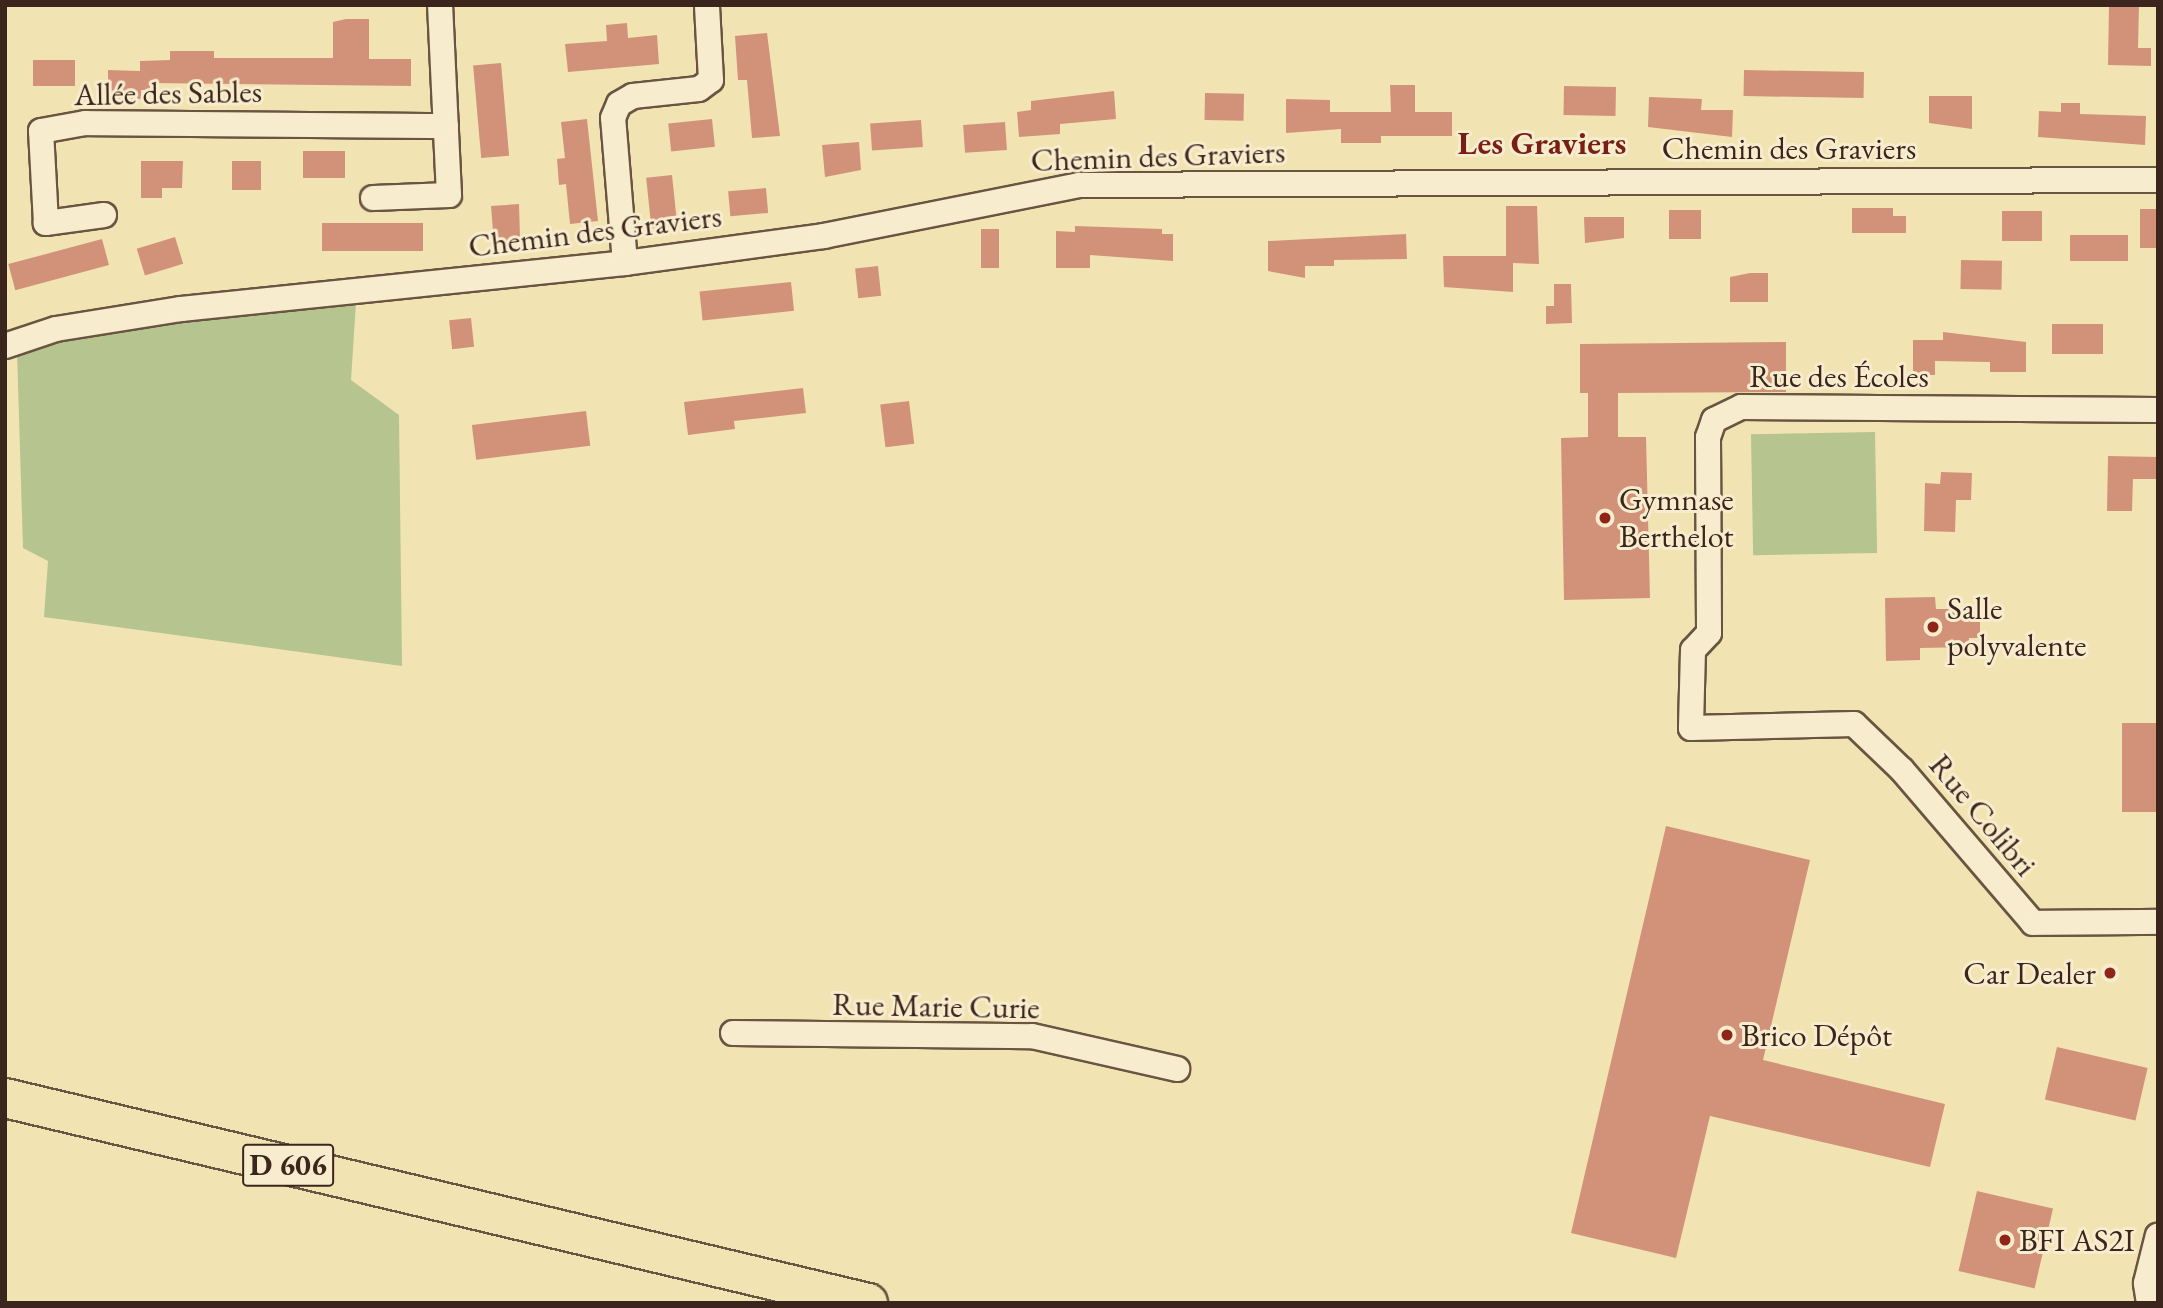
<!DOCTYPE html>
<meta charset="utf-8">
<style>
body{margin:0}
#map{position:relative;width:2163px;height:1308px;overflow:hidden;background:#f2e3b3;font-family:"EB Garamond",serif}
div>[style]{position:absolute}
.green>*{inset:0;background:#b6c490;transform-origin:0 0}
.building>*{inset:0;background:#d2927a;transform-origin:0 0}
.roads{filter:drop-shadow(2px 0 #6a5442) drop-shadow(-2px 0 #6a5442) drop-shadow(0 2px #6a5442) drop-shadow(0 -2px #6a5442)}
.street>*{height:24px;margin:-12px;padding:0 12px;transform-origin:12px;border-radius:12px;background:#f7edce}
.primary>*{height:38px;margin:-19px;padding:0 19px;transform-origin:19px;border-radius:19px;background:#f2e3b3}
.dots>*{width:19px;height:19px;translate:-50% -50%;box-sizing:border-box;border:4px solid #f7edce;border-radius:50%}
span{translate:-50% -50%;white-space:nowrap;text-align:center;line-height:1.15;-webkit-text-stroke:6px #f7edce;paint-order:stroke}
.shield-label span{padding:2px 5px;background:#f7edce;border:2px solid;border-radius:5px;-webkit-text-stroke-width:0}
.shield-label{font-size:30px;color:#3c251c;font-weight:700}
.street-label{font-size:32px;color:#3c251c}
.poi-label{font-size:32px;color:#3c251c}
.left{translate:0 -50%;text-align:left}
.right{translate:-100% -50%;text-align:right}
.neighbourhood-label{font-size:33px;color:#7a1f14;font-weight:700}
.frame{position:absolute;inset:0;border:7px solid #3c251c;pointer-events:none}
</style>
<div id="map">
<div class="green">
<i style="clip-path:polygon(356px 303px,351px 380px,399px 415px,402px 666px,44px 617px,48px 561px,23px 548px,17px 351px,187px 315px)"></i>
<i style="left:1875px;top:432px;width:121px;height:124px;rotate:89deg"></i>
</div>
<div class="building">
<i style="clip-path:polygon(2109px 5px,2139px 5px,2138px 48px,2151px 48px,2151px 66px,2108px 65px)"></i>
<i style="clip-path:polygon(346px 19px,369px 19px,369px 59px,411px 59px,411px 86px,150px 83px,150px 90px,141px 90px,141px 99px,108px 99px,108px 70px,140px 71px,140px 61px,170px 60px,170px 51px,214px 51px,214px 58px,333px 58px,333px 22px)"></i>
<i style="clip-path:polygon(627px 23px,628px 38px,657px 35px,659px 64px,568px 72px,565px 44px,607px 41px,606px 25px)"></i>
<i style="clip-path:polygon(767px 33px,780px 136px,752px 138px,747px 80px,738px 80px,735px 36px)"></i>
<i style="left:33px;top:60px;width:42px;height:26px"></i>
<i style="left:501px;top:63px;width:93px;height:28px;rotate:85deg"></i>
<i style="left:1744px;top:70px;width:120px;height:26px;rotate:1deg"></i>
<i style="clip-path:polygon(1390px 85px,1415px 85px,1415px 112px,1452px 112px,1452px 136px,1381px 136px,1381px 143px,1341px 143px,1341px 129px,1286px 133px,1286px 99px,1330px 100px,1330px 112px,1391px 112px)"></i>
<i style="left:1564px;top:86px;width:52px;height:29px;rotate:1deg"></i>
<i style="clip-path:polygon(1114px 91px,1116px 119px,1060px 124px,1060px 134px,1019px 137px,1017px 112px,1031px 110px,1031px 101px)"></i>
<i style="left:1205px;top:93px;width:39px;height:27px;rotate:1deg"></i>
<i style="clip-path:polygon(1929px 96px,1972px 96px,1972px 129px,1929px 123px)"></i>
<i style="clip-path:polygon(1649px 97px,1702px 99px,1701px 110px,1733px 110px,1732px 137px,1648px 127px)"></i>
<i style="clip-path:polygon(2061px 103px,2080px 103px,2080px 114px,2146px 116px,2145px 145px,2038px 137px,2039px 111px,2061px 112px)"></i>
<i style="clip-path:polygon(587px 119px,598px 221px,570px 224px,566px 184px,559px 185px,557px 159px,565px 158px,561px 122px)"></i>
<i style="left:712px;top:119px;width:28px;height:44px;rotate:84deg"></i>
<i style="left:921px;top:120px;width:27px;height:51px;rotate:86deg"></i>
<i style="left:1005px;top:122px;width:28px;height:42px;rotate:86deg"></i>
<i style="clip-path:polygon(859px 142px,861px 170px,825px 177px,822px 145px)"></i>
<i style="left:345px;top:151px;width:27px;height:42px;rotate:90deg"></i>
<i style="clip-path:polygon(141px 161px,183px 161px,182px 188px,162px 188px,162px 198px,141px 198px)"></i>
<i style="left:232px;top:161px;width:29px;height:29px"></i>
<i style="left:672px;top:175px;width:51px;height:26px;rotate:84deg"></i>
<i style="left:766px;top:188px;width:25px;height:38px;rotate:85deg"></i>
<i style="clip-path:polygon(519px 204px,520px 238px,494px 244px,491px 206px)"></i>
<i style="clip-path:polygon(1506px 206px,1537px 206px,1539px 264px,1513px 263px,1513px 292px,1444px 287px,1443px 256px,1506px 256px)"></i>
<i style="clip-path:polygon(1852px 208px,1893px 208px,1893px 216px,1906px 216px,1906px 233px,1852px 233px)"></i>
<i style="left:2140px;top:209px;width:18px;height:39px"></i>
<i style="left:1701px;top:210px;width:29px;height:32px;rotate:90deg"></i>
<i style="left:2002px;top:211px;width:40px;height:30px"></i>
<i style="clip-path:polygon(1584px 217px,1624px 217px,1624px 238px,1585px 243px)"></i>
<i style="left:322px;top:223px;width:101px;height:28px"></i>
<i style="clip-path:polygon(1075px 226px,1162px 229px,1162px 234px,1173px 234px,1173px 261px,1090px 255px,1090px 268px,1056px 268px,1056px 231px,1075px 232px)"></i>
<i style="left:981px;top:229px;width:18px;height:39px"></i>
<i style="clip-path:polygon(1406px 234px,1407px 259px,1334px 260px,1334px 266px,1305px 266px,1305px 278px,1268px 271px,1268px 241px)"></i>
<i style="left:2070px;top:235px;width:58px;height:26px"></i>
<i style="left:175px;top:237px;width:28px;height:40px;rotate:73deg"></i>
<i style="left:102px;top:239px;width:27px;height:97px;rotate:75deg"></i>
<i style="left:1961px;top:260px;width:41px;height:29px;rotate:1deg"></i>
<i style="left:878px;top:266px;width:30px;height:23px;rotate:84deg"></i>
<i style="clip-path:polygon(1750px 273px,1768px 273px,1768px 302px,1730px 302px,1730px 277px)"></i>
<i style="left:791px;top:282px;width:29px;height:92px;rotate:84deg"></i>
<i style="clip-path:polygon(1554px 284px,1571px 284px,1572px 323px,1546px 324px,1546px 306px,1554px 306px)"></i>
<i style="left:471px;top:318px;width:29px;height:22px;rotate:84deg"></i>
<i style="left:2052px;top:324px;width:51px;height:30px"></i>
<i style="clip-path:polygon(1943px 332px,2026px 342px,2026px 372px,1990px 372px,1990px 362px,1935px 361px,1935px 375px,1913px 375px,1913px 340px,1943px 340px)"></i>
<i style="clip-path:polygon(1786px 342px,1786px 392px,1618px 393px,1618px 437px,1646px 437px,1650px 598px,1564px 600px,1561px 438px,1588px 437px,1588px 393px,1580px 393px,1580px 344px)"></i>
<i style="clip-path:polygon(803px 388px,806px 413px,734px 421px,735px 429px,688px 435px,684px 402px)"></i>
<i style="left:909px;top:401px;width:43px;height:29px;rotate:83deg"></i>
<i style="left:586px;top:411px;width:35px;height:115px;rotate:83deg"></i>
<i style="clip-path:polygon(2108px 456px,2158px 457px,2158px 479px,2133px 479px,2132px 511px,2107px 511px)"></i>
<i style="clip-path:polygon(1941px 472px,1972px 473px,1971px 500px,1956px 500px,1955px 532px,1924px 531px,1925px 483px,1940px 484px)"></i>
<i style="clip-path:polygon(1935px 597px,1936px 609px,1968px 609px,1969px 617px,1980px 617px,1980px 638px,1969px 638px,1969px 647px,1920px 648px,1920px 660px,1886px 661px,1885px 598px)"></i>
<i style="left:2122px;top:723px;width:36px;height:89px"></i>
<i style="clip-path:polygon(1666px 826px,1810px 860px,1763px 1060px,1945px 1104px,1930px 1167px,1710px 1116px,1676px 1258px,1571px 1233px)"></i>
<i style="left:2057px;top:1047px;width:93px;height:54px;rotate:13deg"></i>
<i style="left:1977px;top:1191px;width:78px;height:82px;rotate:13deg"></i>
</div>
<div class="roads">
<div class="street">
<i style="left:373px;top:198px;width:76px;rotate:-2.3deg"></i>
<i style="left:449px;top:195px;width:190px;rotate:-92.7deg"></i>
<i style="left:104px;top:215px;width:59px;rotate:172.1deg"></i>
<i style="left:46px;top:223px;width:92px;rotate:-93.1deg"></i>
<i style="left:41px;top:131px;width:45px;rotate:-10.3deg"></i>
<i style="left:85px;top:123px;width:361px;rotate:0.5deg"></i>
<i style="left:625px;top:263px;width:145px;rotate:-94.7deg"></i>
<i style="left:613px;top:118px;width:15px;rotate:-67deg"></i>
<i style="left:619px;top:104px;width:16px;rotate:-30deg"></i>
<i style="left:633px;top:96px;width:66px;rotate:-6.1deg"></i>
<i style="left:699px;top:89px;width:15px;rotate:-37deg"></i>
<i style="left:711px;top:80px;width:75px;rotate:-93.1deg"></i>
<i style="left:5px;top:346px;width:54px;rotate:-18.4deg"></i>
<i style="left:56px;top:329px;width:127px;rotate:-9.1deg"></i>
<i style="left:181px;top:309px;width:446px;rotate:-5.9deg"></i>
<i style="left:625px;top:263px;width:201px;rotate:-7.7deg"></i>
<i style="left:824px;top:236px;width:260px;rotate:-11.3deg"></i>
<i style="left:1079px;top:185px;width:1079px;rotate:-0.27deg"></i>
<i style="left:2158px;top:410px;width:417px;rotate:-179.6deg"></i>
<i style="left:1741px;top:407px;width:30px;rotate:154deg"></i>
<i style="left:1714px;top:420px;width:18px;rotate:109deg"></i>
<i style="left:1708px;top:437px;width:196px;rotate:89.7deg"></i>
<i style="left:1709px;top:633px;width:23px;rotate:133deg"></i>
<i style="left:1693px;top:650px;width:78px;rotate:91.5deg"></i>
<i style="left:1691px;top:728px;width:163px;rotate:-1.4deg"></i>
<i style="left:1854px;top:724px;width:66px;rotate:43.8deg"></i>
<i style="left:1902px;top:770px;width:201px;rotate:49.4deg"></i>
<i style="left:2033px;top:923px;width:125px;rotate:-0.5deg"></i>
<i style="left:733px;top:1033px;width:299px;rotate:0.6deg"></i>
<i style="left:1032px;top:1036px;width:149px;rotate:12.8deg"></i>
<i style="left:2149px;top:1303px;width:20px;rotate:-99deg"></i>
<i style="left:2146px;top:1283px;width:49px;rotate:-76deg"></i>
</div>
<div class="primary">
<i style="left:5px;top:1098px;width:887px;rotate:13.36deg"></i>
</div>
</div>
<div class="dots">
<i style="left:1605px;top:518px;background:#8f2418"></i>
<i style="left:1933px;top:627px;background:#8f2418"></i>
<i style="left:2110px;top:973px;background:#8f2418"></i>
<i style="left:1727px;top:1035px;background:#8f2418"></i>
<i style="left:2005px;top:1240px;background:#8f2418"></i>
</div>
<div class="shield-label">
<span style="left:288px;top:1165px">D 606</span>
</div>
<div class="street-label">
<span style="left:168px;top:93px;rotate:-1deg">Allée des Sables</span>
<span style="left:1789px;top:148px">Chemin des Graviers</span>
<span style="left:1158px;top:156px;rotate:-2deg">Chemin des Graviers</span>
<span style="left:595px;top:231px;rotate:-7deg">Chemin des Graviers</span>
<span style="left:1839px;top:376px">Rue des Écoles</span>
<span style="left:1983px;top:815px;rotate:50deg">Rue Colibri</span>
<span style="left:936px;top:1006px;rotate:1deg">Rue Marie Curie</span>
</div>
<div class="poi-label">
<span class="left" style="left:1619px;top:518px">Gymnase<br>Berthelot</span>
<span class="left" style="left:1947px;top:627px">Salle<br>polyvalente</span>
<span class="right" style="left:2096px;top:973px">Car Dealer</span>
<span class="left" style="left:1741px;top:1035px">Brico Dépôt</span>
<span class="left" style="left:2019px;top:1240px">BFI AS2I</span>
</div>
<div class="neighbourhood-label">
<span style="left:1542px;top:143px">Les Graviers</span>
</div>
<div class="frame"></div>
</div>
